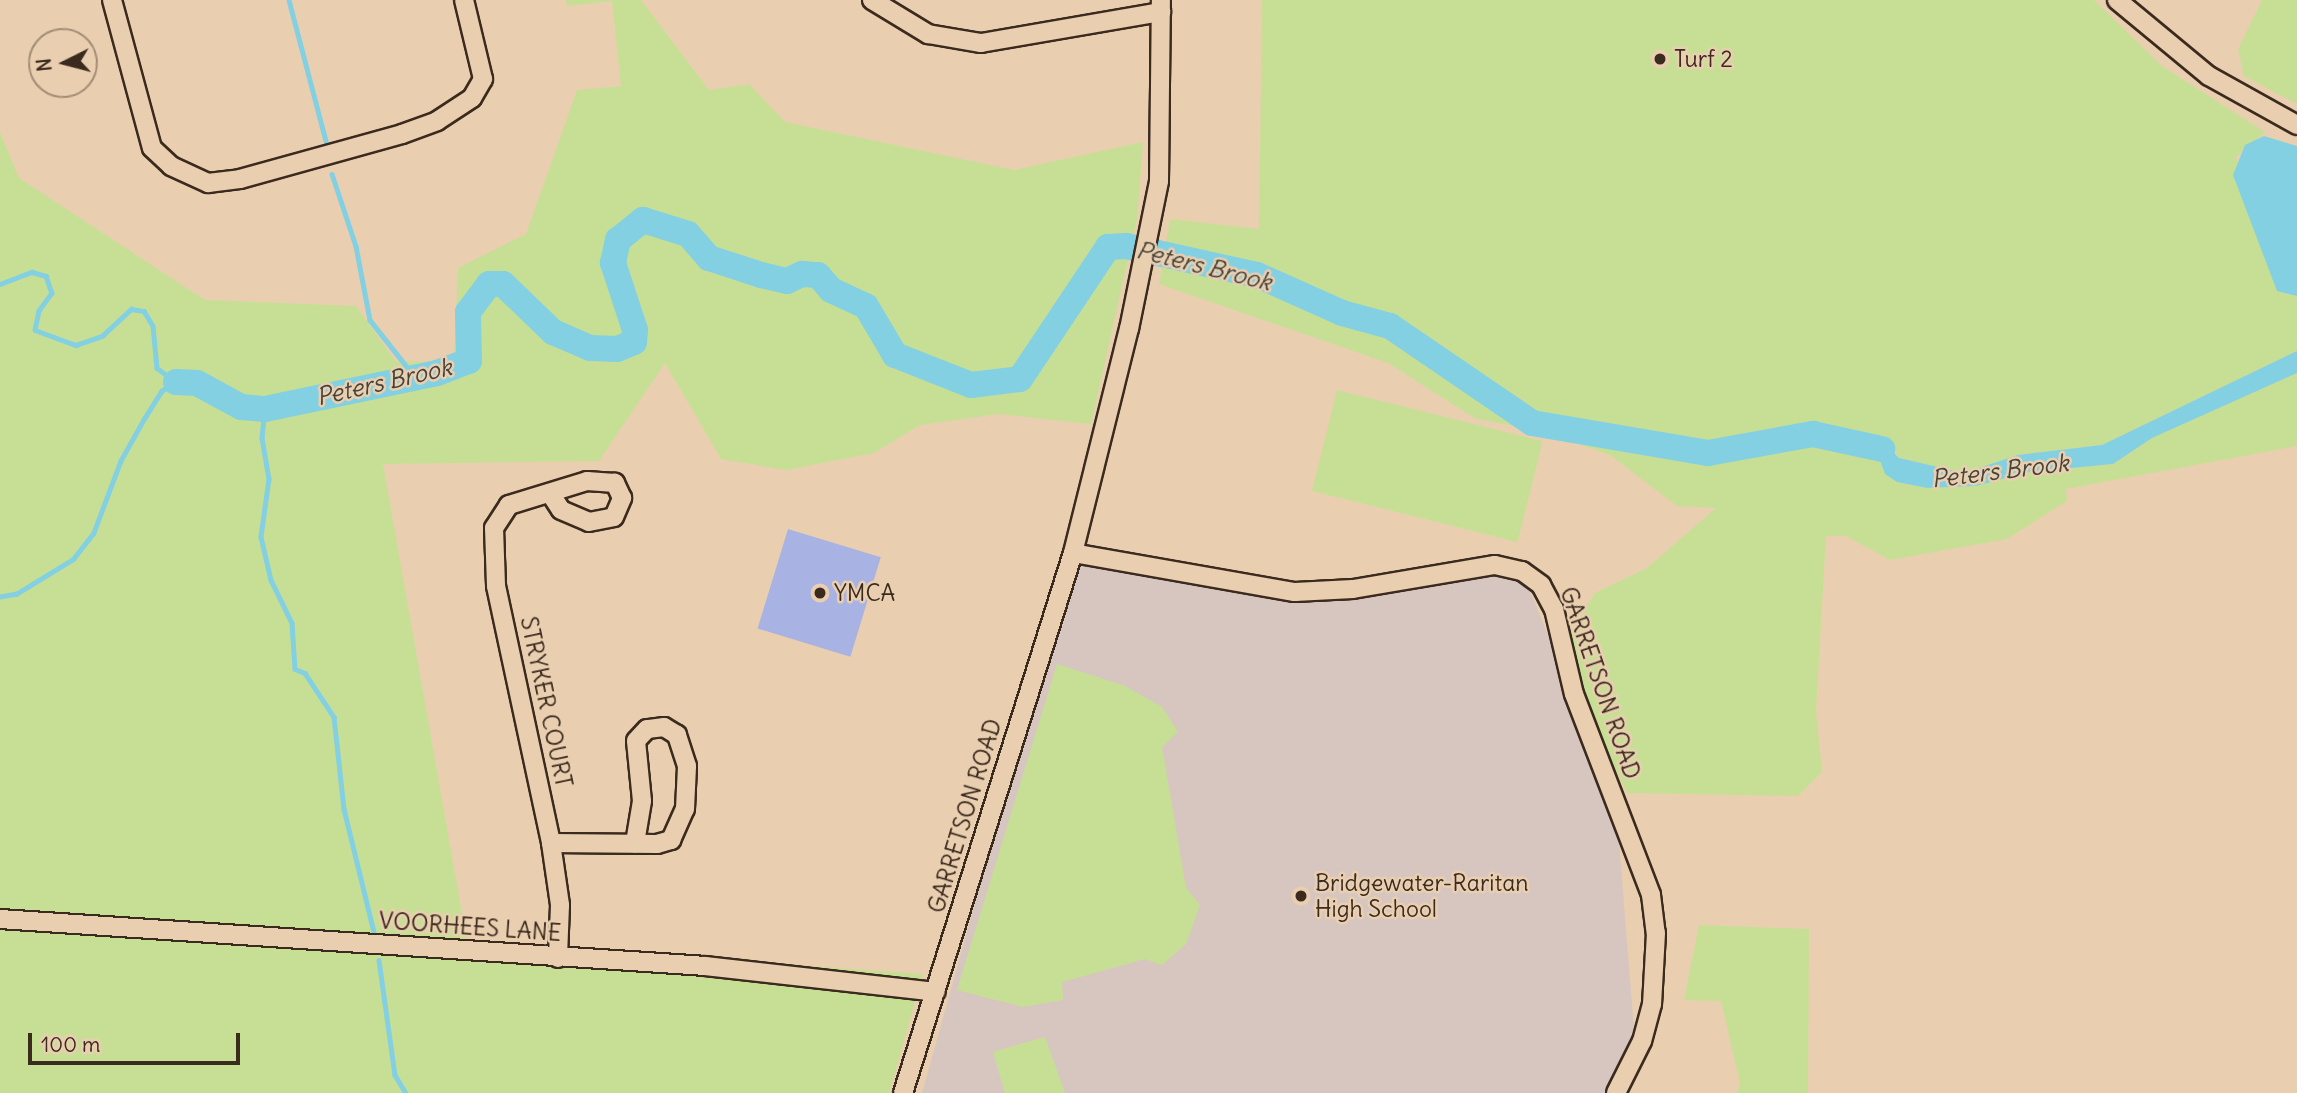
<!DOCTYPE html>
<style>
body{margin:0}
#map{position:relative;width:2297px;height:1093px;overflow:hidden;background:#e9cfb0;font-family:Delius,sans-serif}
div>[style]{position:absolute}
.built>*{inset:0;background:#d6c6bf}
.green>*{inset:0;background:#c7df95;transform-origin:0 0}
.water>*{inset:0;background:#83d0e2}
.stream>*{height:4.5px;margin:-2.25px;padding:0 2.25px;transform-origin:2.25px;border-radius:2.25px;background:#83d0e2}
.river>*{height:26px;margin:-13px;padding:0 13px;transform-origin:13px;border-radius:13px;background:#83d0e2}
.building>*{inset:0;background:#a8b2e3;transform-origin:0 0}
.roads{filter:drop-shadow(2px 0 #3b2a1e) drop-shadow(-2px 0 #3b2a1e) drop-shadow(0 2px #3b2a1e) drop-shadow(0 -2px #3b2a1e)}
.minor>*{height:18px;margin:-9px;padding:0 9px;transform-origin:9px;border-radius:9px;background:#e9cfb0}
.dots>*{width:19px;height:19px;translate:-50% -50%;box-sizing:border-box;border:4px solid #e9cfb0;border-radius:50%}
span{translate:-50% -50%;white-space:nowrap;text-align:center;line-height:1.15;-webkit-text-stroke:5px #e9cfb0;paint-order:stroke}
.poi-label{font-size:23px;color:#3b2a1e}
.left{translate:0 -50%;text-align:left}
.street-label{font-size:23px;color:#3b2a1e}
.water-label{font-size:24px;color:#46433b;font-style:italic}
.north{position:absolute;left:28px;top:28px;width:70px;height:70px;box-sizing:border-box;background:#e9cfb0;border:2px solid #a38d76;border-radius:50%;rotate:264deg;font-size:19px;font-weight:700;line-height:28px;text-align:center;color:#3b2a1e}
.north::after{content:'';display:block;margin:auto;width:24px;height:32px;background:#3b2a1e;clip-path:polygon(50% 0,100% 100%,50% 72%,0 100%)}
.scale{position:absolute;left:28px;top:1033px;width:212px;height:32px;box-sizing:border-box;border:4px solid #3b2a1e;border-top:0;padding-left:9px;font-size:21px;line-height:24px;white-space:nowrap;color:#3b2a1e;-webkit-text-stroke:5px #e9cfb0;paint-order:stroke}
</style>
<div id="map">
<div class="built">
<i style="clip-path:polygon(1073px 553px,1335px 592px,1522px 571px,1616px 804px,1636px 1054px,1605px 1093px,922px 1093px)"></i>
</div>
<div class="green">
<i style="clip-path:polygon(566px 0,641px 0,709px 90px,749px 84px,785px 122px,1014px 170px,1143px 142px,1137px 219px,1091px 424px,998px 414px,920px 425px,874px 453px,786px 470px,721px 459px,665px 363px,599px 461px,383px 464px,467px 942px,923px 974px,889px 1093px,0 1093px,0 132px,19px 178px,205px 300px,356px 306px,396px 362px,454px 361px,458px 268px,526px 234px,577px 90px,621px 86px,612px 1px,567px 6px)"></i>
<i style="clip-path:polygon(1262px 0,2094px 0,2162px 66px,2265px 132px,2236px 157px,2277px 291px,2297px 296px,2297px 351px,2102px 445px,2018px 455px,1964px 473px,1899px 458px,1894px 448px,1865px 447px,1877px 452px,1885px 474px,1897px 482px,1927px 488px,1976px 486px,2029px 472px,2113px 464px,2152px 438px,2297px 373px,2297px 446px,2066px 489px,2067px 501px,2007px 539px,1890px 560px,1846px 536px,1826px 536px,1816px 711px,1822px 772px,1798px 796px,1627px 793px,1595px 729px,1569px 633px,1595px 593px,1647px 568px,1716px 508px,1677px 506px,1610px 455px,1542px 431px,1476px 419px,1388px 363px,1159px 284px,1170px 219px,1259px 229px)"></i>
<i style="clip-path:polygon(2262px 0,2297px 0,2297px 104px,2244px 76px,2238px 49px)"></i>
<i style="left:1337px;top:390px;width:212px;height:104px;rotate:14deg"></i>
<i style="clip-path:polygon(1057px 664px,1125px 686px,1162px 707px,1178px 732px,1162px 747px,1186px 888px,1200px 905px,1186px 944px,1162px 965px,1145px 959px,1062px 982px,1063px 1000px,1023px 1007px,957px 990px)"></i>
<i style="clip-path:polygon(1699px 925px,1809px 929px,1808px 1093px,1737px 1093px,1740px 1084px,1721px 1001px,1684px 1000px)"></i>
<i style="clip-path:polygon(1045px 1037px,1065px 1093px,1005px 1093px,993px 1052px)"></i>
</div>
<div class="water">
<i style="clip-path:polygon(2264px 136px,2297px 146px,2297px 296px,2277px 291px,2233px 175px,2245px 145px)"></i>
<i style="clip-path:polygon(2297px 351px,2297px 373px,2152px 438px,2113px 464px,2029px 472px,1976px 486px,1927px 488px,1897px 482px,1885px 474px,1877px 452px,1850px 444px,1861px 438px,1881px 439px,1899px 458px,1964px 473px,2018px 455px,2102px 445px)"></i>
</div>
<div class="stream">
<i style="left:289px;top:0;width:150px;rotate:75.3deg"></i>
<i style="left:332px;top:174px;width:76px;rotate:71.6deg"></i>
<i style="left:356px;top:246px;width:75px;rotate:79.3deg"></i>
<i style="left:370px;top:320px;width:73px;rotate:51.7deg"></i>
<i style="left:0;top:284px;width:34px;rotate:-21deg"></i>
<i style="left:32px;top:272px;width:15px;rotate:16deg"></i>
<i style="left:46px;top:276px;width:18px;rotate:71deg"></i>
<i style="left:52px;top:293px;width:22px;rotate:126deg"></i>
<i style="left:39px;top:311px;width:19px;rotate:102deg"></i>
<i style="left:35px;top:330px;width:44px;rotate:20.1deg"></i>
<i style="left:76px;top:345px;width:28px;rotate:-19deg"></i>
<i style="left:102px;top:336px;width:40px;rotate:-43deg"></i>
<i style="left:131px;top:309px;width:13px;rotate:9deg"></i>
<i style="left:144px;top:311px;width:17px;rotate:59deg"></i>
<i style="left:153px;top:326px;width:42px;rotate:84.6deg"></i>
<i style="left:157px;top:368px;width:24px;rotate:36deg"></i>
<i style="left:176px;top:382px;width:17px;rotate:147deg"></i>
<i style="left:162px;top:391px;width:32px;rotate:122deg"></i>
<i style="left:145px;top:418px;width:49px;rotate:119.2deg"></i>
<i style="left:121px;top:461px;width:77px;rotate:110.6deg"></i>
<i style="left:94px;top:533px;width:33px;rotate:128deg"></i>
<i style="left:74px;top:559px;width:67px;rotate:148.4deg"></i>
<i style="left:17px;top:594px;width:17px;rotate:170deg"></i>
<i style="left:265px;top:409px;width:29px;rotate:96deg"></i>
<i style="left:262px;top:438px;width:42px;rotate:80.3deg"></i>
<i style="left:269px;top:479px;width:59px;rotate:97.9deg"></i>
<i style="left:261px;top:537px;width:44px;rotate:76.9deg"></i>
<i style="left:271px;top:580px;width:48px;rotate:64deg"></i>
<i style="left:292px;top:623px;width:46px;rotate:86.3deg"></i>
<i style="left:295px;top:669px;width:11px;rotate:22deg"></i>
<i style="left:305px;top:673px;width:53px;rotate:56.6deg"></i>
<i style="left:334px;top:717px;width:93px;rotate:83.8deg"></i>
<i style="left:344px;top:809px;width:131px;rotate:76.3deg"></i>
<i style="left:379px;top:960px;width:116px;rotate:82.1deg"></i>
<i style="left:395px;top:1075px;width:21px;rotate:59deg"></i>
</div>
<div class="river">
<i style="left:176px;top:382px;width:21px;rotate:3deg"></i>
<i style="left:197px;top:383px;width:50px;rotate:28.6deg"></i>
<i style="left:241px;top:407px;width:24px;rotate:5deg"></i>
<i style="left:265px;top:409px;width:176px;rotate:-11.8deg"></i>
<i style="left:437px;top:373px;width:34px;rotate:-21deg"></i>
<i style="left:469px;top:361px;width:49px;rotate:-91.2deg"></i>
<i style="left:468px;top:312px;width:35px;rotate:-53deg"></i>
<i style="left:489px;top:284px;width:14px"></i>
<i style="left:503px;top:284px;width:69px;rotate:43.8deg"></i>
<i style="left:553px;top:332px;width:40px;rotate:23.4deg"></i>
<i style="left:590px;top:348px;width:27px;rotate:2deg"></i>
<i style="left:617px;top:349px;width:18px;rotate:-22deg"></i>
<i style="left:634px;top:342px;width:12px;rotate:-85deg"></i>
<i style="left:635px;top:330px;width:71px;rotate:-108.2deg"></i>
<i style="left:613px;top:263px;width:24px;rotate:-78deg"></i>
<i style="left:618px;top:240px;width:32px;rotate:-39deg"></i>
<i style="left:643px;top:220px;width:47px;rotate:17.3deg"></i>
<i style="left:688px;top:234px;width:32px;rotate:49deg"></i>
<i style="left:709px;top:258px;width:55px;rotate:18.1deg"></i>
<i style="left:761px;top:275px;width:27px;rotate:13deg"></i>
<i style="left:787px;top:281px;width:17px;rotate:-25deg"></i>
<i style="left:802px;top:274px;width:16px;rotate:4deg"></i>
<i style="left:818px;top:275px;width:20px;rotate:49deg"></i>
<i style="left:831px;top:290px;width:38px;rotate:25deg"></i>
<i style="left:866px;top:306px;width:57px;rotate:59.4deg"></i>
<i style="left:895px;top:355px;width:82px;rotate:21.5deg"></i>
<i style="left:971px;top:385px;width:49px;rotate:-7deg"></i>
<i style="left:1020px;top:379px;width:159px;rotate:-56.3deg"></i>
<i style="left:1108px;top:247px;width:18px;rotate:-3deg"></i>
<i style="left:1126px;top:246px;width:134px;rotate:12.5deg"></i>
<i style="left:1257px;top:275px;width:93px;rotate:24.1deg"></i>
<i style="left:1342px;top:313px;width:50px;rotate:15.2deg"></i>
<i style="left:1390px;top:326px;width:172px;rotate:34.3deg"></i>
<i style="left:1532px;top:423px;width:179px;rotate:9.7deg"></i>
<i style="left:1708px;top:453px;width:107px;rotate:-10.3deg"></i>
<i style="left:1813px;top:434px;width:71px;rotate:12.3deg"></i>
</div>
<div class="building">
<i style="left:788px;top:529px;width:97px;height:104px;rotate:17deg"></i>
</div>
<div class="roads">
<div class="minor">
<i style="left:112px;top:0;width:153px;rotate:74.9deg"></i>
<i style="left:152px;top:148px;width:26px;rotate:43deg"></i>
<i style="left:171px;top:166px;width:41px;rotate:24.7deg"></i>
<i style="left:208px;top:183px;width:32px;rotate:-7deg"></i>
<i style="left:240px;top:179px;width:168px;rotate:-15.5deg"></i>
<i style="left:402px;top:134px;width:37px;rotate:-20deg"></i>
<i style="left:437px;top:121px;width:42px;rotate:-33.3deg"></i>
<i style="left:472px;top:98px;width:22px;rotate:-60deg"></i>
<i style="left:483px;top:79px;width:81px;rotate:-103.5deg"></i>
<i style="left:872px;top:0;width:66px;rotate:31.3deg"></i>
<i style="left:928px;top:34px;width:54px;rotate:9.6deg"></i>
<i style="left:981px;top:43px;width:183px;rotate:-9.8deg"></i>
<i style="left:2117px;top:0;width:119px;rotate:39.6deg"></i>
<i style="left:2209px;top:76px;width:101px;rotate:29.1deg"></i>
<i style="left:550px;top:493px;width:20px;rotate:57deg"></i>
<i style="left:561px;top:510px;width:30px;rotate:23deg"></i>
<i style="left:589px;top:522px;width:25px;rotate:-11deg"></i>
<i style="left:614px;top:517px;width:21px;rotate:-67deg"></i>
<i style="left:622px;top:498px;width:17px;rotate:-115deg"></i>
<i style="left:615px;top:483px;width:28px;rotate:-176deg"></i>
<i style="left:587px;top:481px;width:82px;rotate:162.9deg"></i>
<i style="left:509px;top:505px;width:27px;rotate:123deg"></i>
<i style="left:494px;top:528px;width:58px;rotate:88deg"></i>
<i style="left:496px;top:586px;width:263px;rotate:77.9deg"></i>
<i style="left:551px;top:843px;width:63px;rotate:81.7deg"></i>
<i style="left:560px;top:905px;width:53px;rotate:92.2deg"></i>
<i style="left:1073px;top:553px;width:225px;rotate:10deg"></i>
<i style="left:1295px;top:592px;width:58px;rotate:-3deg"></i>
<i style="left:1353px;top:589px;width:144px;rotate:-9.6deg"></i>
<i style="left:1495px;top:565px;width:28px;rotate:13deg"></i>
<i style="left:1522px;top:571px;width:24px;rotate:36deg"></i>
<i style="left:1541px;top:585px;width:27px;rotate:62deg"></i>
<i style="left:1554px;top:609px;width:87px;rotate:76.8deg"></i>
<i style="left:1574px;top:694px;width:215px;rotate:69deg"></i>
<i style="left:1651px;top:895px;width:38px;rotate:83deg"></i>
<i style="left:1656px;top:933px;width:71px;rotate:93.2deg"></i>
<i style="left:1652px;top:1004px;width:38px;rotate:105deg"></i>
<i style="left:1642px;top:1041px;width:58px;rotate:116.6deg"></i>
<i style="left:551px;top:843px;width:106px;rotate:0.5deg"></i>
<i style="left:657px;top:844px;width:15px;rotate:-16deg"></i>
<i style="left:671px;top:840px;width:34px;rotate:-66deg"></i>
<i style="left:685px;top:809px;width:43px;rotate:-87.3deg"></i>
<i style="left:687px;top:766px;width:33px;rotate:-108deg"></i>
<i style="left:677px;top:735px;width:15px;rotate:-148deg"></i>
<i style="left:664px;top:727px;width:17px;rotate:173deg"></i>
<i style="left:647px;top:729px;width:16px;rotate:133deg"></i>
<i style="left:636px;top:741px;width:60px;rotate:84.3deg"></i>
<i style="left:642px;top:801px;width:43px;rotate:99.5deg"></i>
<i style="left:0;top:919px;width:707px;rotate:3.81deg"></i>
<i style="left:705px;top:966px;width:232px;rotate:6.4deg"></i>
<i style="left:903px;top:1093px;width:566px;rotate:-72.53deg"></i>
<i style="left:1073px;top:553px;width:231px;rotate:-76deg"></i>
<i style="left:1129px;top:329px;width:151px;rotate:-78.5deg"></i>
<i style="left:1159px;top:181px;width:181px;rotate:-89.4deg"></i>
</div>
</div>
<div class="dots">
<i style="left:1660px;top:59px;background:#3b2a1e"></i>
<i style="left:820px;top:593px;background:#3b2a1e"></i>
<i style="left:1301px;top:896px;background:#3b2a1e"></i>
</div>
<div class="poi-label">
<span class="left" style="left:1674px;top:59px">Turf 2</span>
<span class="left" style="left:834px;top:593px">YMCA</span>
<span class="left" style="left:1315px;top:896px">Bridgewater-Raritan<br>High School</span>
</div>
<div class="street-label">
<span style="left:1600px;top:683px;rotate:71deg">GARRETSON ROAD</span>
<span style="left:546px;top:702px;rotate:78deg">STRYKER COURT</span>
<span style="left:965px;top:816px;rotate:-73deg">GARRETSON ROAD</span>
<span style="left:470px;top:927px;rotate:4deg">VOORHEES LANE</span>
</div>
<div class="water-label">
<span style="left:1204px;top:266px;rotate:14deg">Peters Brook</span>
<span style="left:384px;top:382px;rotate:-13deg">Peters Brook</span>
<span style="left:2000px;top:471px;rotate:-7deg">Peters Brook</span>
</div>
<div class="north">N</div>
<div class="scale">100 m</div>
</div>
